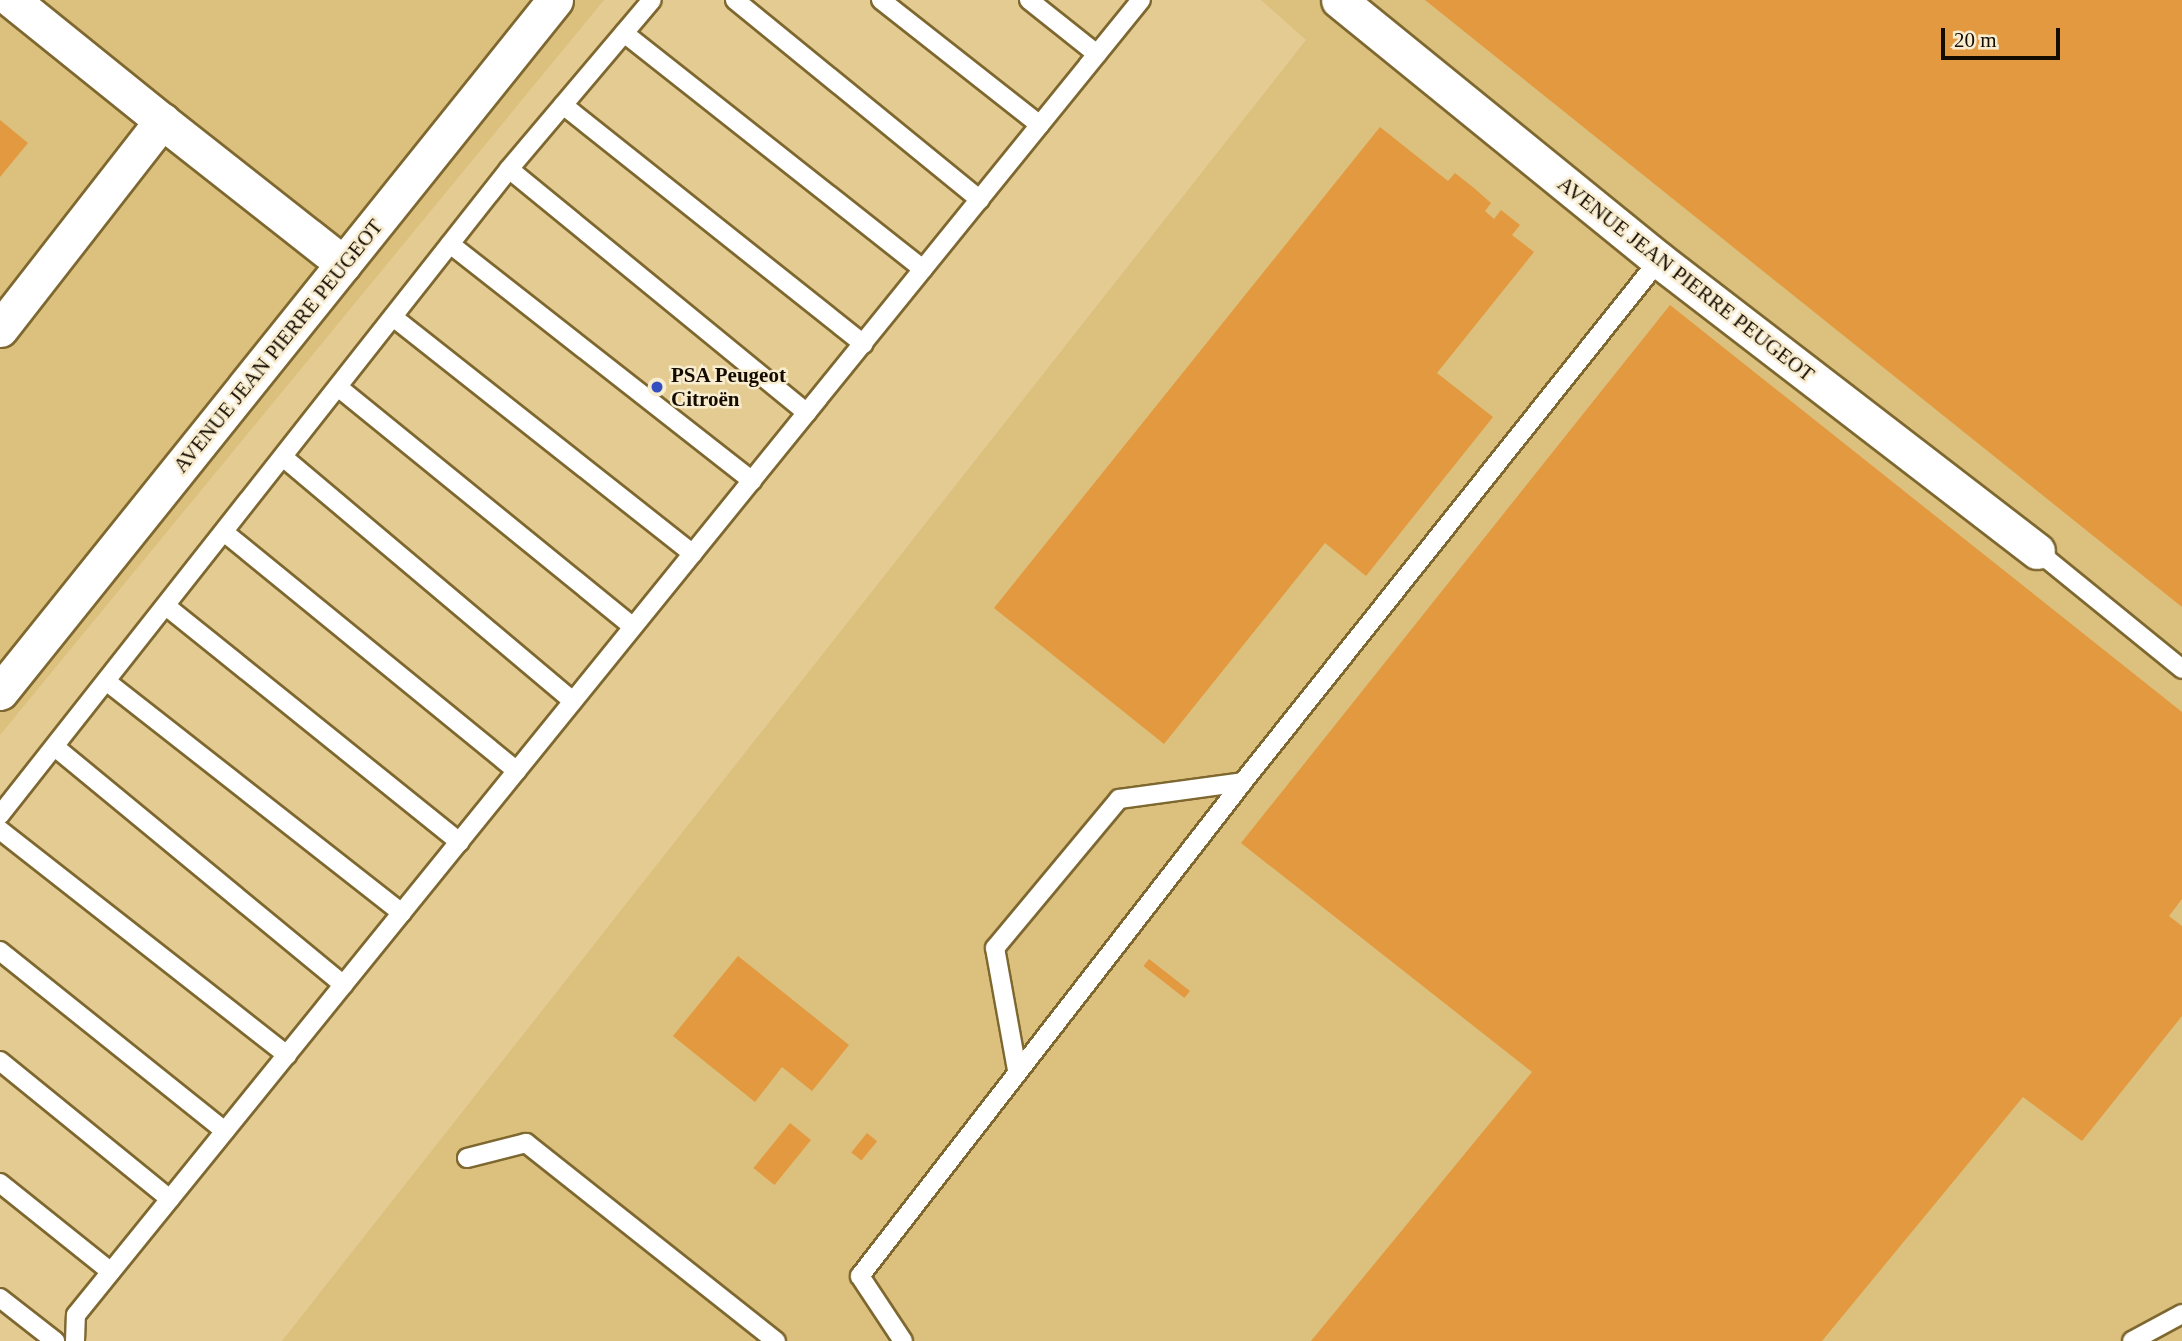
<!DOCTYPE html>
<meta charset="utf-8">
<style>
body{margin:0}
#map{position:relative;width:2182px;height:1341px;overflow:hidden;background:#e3cb91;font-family:Georgia,serif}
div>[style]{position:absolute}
.built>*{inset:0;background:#dbc07e}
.building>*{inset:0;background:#e3993f;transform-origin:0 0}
.roads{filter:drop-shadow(2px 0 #7e6830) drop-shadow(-2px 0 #7e6830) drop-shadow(0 2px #7e6830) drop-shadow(0 -2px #7e6830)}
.service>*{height:18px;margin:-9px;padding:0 9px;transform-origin:9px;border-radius:9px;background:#fff}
.minor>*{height:35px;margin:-17.5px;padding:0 17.5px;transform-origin:17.5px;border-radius:17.5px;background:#fff}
.dots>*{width:19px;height:19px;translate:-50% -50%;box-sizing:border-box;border:4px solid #f9edd0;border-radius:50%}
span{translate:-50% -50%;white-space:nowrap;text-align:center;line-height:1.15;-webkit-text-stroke:5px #f9edd0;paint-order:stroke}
.street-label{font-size:21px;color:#150c00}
.poi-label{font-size:21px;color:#150c00;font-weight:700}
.left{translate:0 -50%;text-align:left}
.scale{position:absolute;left:1941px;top:28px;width:119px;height:32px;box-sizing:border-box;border:4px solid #150c00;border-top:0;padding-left:9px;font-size:21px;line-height:24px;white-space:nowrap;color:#150c00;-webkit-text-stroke:5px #f9edd0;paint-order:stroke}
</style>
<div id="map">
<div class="built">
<i style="clip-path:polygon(0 0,604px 0,0 735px)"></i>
<i style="clip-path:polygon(1261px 0,2182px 0,2182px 1341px,282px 1341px,1306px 40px)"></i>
</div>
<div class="building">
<i style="clip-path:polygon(1425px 0,2182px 0,2182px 607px)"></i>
<i style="clip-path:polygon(0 120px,28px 143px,0 177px)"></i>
<i style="clip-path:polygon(1380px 127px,1448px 181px,1455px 173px,1474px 188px,1491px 203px,1485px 211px,1494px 219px,1501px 210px,1520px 225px,1512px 235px,1534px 252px,1437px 373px,1493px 417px,1366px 576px,1325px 543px,1164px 744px,994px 608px)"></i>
<i style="clip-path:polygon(1670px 305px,2182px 712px,2182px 899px,2169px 916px,2182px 926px,2182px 1016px,2082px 1141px,2023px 1097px,1822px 1341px,1311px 1341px,1532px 1072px,1241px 843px)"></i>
<i style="clip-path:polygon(738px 956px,849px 1045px,812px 1091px,782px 1067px,755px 1102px,673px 1036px)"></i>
<i style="left:1149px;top:959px;width:52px;height:9px;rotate:38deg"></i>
<i style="left:790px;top:1123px;width:27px;height:58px;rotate:39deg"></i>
<i style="left:867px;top:1133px;width:13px;height:25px;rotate:39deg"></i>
</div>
<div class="roads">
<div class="service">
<i style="left:735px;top:0;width:316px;rotate:39.2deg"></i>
<i style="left:881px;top:0;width:202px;rotate:38.2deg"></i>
<i style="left:1029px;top:0;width:87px;rotate:38.5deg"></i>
<i style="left:624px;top:33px;width:381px;rotate:38.3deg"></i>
<i style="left:563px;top:105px;width:384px;rotate:38.5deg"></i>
<i style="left:509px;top:169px;width:385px;rotate:39.3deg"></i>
<i style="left:450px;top:244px;width:384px;rotate:38.1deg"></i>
<i style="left:393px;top:317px;width:382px;rotate:38.3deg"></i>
<i style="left:338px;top:387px;width:380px;rotate:39.1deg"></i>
<i style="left:283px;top:457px;width:379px;rotate:40.1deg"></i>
<i style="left:224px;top:532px;width:378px;rotate:39.2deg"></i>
<i style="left:2037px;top:551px;width:187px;rotate:39.1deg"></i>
<i style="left:166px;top:606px;width:377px;rotate:38.8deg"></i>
<i style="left:106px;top:681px;width:376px;rotate:38.1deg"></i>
<i style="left:55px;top:747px;width:374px;rotate:39.5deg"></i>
<i style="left:0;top:815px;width:822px;rotate:-51.76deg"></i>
<i style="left:509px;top:169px;width:221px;rotate:-49.8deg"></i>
<i style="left:0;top:830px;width:365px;rotate:38.1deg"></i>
<i style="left:0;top:951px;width:288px;rotate:38.7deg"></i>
<i style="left:0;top:1061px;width:219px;rotate:39.1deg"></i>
<i style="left:1017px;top:1070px;width:124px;rotate:-100.2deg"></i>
<i style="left:995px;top:948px;width:194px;rotate:-50.2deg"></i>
<i style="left:1119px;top:799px;width:125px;rotate:-7.8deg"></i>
<i style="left:467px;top:1158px;width:61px;rotate:-14.3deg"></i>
<i style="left:526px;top:1143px;width:319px;rotate:38.4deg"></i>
<i style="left:0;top:1183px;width:142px;rotate:38.7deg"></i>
<i style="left:0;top:1298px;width:70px;rotate:38deg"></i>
<i style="left:75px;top:1341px;width:26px;rotate:-88deg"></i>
<i style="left:76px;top:1315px;width:1692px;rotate:-51deg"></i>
<i style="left:903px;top:1341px;width:78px;rotate:-123.5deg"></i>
<i style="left:860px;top:1276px;width:625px;rotate:-52.21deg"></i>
<i style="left:1243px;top:782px;width:667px;rotate:-51.45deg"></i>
<i style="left:2132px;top:1341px;width:57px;rotate:-28.4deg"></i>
</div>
<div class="minor">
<i style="left:1339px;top:0;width:412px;rotate:39.1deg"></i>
<i style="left:1659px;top:260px;width:477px;rotate:37.6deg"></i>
<i style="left:162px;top:121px;width:231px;rotate:38.2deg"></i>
<i style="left:0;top:329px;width:264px;rotate:-52.1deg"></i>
<i style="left:162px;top:121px;width:193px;rotate:-141.1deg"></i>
<i style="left:0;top:692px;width:887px;rotate:-51.27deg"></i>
</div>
</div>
<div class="dots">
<i style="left:657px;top:387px;background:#334fc0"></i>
</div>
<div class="street-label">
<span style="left:1686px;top:279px;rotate:38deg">AVENUE JEAN PIERRE PEUGEOT</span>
<span style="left:278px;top:346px;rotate:-51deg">AVENUE JEAN PIERRE PEUGEOT</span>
</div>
<div class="poi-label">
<span class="left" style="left:671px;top:387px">PSA Peugeot<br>Citroën</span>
</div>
<div class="scale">20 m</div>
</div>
